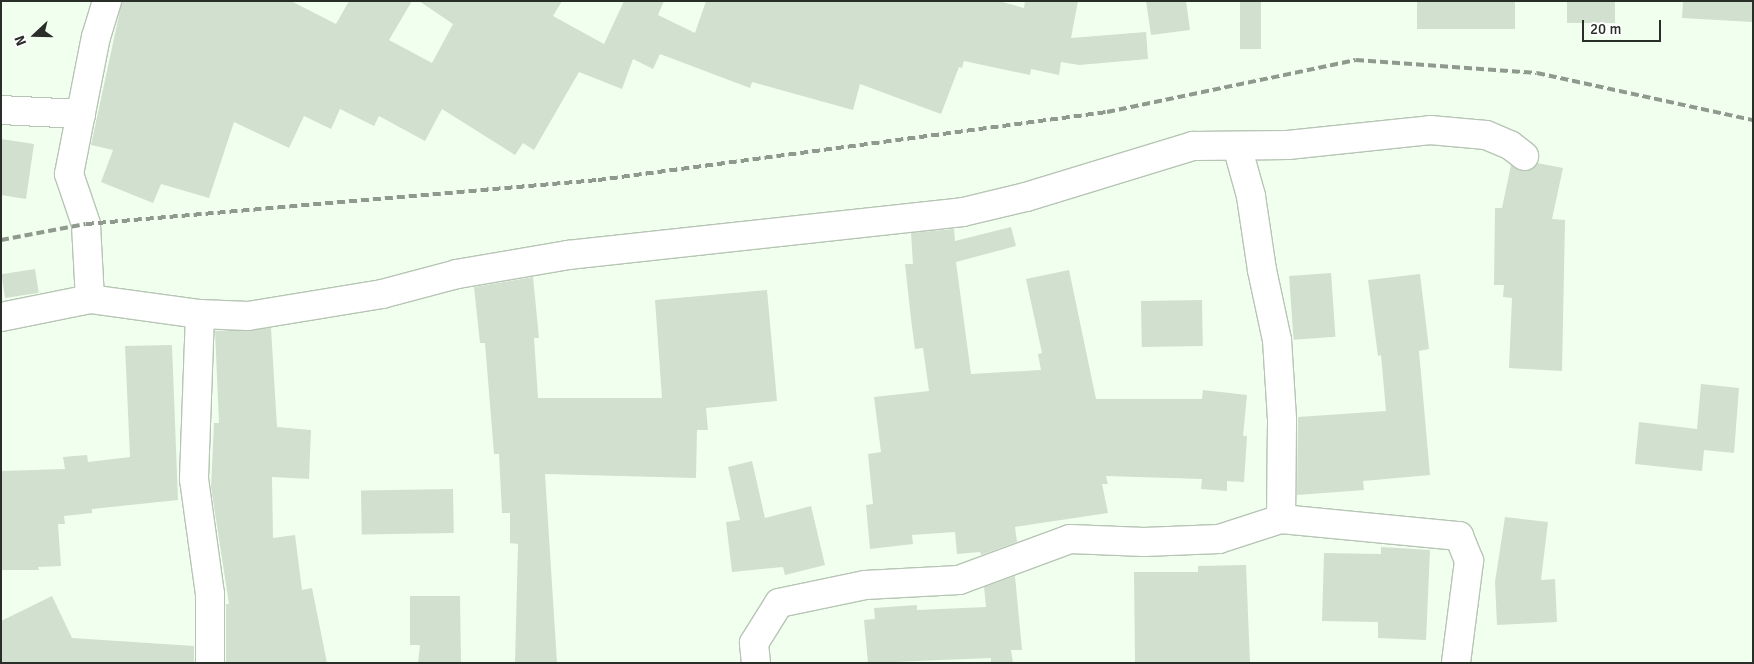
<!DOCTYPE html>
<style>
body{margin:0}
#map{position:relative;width:1754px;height:664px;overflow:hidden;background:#f0ffee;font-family:Signika,sans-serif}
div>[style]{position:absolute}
.building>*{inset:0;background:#d2e0cf;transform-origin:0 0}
.roads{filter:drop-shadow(1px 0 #b7c5b5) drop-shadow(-1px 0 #b7c5b5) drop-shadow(0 1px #b7c5b5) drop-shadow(0 -1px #b7c5b5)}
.street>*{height:28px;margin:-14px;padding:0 14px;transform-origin:14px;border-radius:14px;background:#fff}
.rail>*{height:4px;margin-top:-2px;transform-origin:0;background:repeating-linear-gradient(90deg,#8f998e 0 8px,transparent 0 12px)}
span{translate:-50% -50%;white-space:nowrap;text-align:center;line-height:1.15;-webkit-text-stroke:4px #fff;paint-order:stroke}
.frame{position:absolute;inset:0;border:2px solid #292e28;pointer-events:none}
.north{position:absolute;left:10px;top:10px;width:50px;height:50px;-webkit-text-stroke:4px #fff;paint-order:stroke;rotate:249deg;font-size:14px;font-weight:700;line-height:20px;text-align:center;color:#292e28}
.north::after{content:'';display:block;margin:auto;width:18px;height:22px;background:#292e28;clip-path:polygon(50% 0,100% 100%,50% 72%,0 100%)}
.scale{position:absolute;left:1582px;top:20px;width:79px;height:22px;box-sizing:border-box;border:2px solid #292e28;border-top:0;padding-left:6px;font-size:15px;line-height:18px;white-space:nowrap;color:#292e28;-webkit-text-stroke:4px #fff;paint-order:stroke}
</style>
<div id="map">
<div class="building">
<i style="clip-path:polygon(122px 1px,291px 1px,336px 24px,349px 1px,412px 1px,389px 40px,432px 63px,453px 24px,419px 1px,562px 1px,553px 16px,604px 44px,624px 1px,664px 1px,658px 15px,695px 33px,706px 1px,999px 1px,1024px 8px,1025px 1px,1078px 1px,1071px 38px,1146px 32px,1148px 59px,1079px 65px,1061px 62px,1059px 75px,1031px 69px,1030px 75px,964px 61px,962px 68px,959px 67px,941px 114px,860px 84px,853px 110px,752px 82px,750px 88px,660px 54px,653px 69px,633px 59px,622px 89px,579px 72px,534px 150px,523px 143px,515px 155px,442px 109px,425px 141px,379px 116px,374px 126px,340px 109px,331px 129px,304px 116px,289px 148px,234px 122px,209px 198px,161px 184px,153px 203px,101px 182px,113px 150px,91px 145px)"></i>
<i style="clip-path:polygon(1146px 1px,1186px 1px,1190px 30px,1151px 35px)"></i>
<i style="left:1240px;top:1px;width:21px;height:48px"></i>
<i style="left:1417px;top:1px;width:98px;height:28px"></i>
<i style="left:1567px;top:1px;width:48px;height:22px"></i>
<i style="clip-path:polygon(1683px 1px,1753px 1px,1753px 22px,1682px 18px)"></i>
<i style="clip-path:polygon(1px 139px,34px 144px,26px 199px,1px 195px)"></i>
<i style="clip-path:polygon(1537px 163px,1563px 168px,1552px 219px,1565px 220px,1562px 371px,1509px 368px,1512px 298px,1503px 297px,1504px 285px,1494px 285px,1495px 208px,1502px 208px,1511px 165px,1522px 171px,1530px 170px)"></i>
<i style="clip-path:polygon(1011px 227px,1016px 246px,956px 262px,971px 374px,1041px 370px,1038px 354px,1042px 353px,1026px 279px,1069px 270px,1096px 399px,1202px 399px,1203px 390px,1247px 395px,1243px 436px,1247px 436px,1244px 482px,1227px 481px,1227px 491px,1201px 489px,1202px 479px,1106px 476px,1108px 484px,1102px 484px,1108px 513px,1015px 527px,1017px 542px,981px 555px,980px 552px,957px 554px,955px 532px,912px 535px,913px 544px,870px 549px,866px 505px,873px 504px,868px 454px,881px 452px,874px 397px,929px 391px,923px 348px,915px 349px,911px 319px,905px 264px,913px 264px,911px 233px,954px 229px,955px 241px)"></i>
<i style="left:35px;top:269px;width:24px;height:34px;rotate:81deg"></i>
<i style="left:1331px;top:273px;width:64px;height:42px;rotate:86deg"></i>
<i style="clip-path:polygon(1420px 274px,1429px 349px,1419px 351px,1430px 475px,1363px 481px,1364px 490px,1297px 495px,1298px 417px,1386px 411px,1381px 355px,1378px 356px,1368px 280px)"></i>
<i style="clip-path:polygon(533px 277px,539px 338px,534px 338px,538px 398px,662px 398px,655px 300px,767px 290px,777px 401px,706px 408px,708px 430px,697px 430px,696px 478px,545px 474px,557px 663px,515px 663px,518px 544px,510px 543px,510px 513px,502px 513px,499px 454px,494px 454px,485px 343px,480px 343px,474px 287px)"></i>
<i style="left:1202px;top:300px;width:46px;height:61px;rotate:89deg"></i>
<i style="clip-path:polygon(271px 328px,277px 427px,311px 430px,309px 479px,272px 477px,273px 538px,295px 535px,302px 590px,312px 588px,327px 663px,226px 663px,226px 604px,229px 604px,211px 487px,214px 423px,219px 423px,215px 331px)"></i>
<i style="clip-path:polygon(172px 345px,178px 500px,92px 509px,92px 513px,64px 516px,65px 524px,58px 524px,61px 566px,38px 567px,39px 570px,1px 570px,1px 471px,65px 469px,63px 457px,87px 455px,88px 462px,130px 457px,125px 346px)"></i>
<i style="clip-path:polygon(1701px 384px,1739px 388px,1734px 453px,1704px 450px,1702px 471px,1635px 464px,1639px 422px,1697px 429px)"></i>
<i style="clip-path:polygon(752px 461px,765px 518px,811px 506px,825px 565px,785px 575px,783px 567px,732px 572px,726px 522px,740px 520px,728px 467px)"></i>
<i style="left:453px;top:489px;width:44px;height:92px;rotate:89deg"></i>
<i style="clip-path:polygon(1505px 517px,1548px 522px,1541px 580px,1555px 579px,1557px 622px,1497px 625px,1495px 582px)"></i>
<i style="clip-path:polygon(1381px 547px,1430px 550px,1426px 640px,1378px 638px,1378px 622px,1322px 621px,1324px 553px,1381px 554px)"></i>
<i style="clip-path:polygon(1246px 565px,1250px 663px,1135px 663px,1134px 572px,1198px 572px,1198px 566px)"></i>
<i style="clip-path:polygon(1015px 576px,1022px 650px,1011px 650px,1013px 663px,991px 663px,991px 658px,868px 663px,864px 620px,875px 619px,874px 608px,917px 605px,917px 610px,986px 607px,984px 587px)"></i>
<i style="clip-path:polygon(52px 596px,72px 638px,194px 646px,194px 663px,1px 663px,1px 621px)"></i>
<i style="clip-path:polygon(410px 596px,460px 596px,461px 663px,418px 663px,420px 645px,410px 645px)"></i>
</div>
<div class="roads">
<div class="street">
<i style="left:1px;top:110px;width:80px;rotate:2.9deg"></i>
<i style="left:90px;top:299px;width:75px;rotate:-93.1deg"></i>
<i style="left:86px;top:224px;width:53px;rotate:-108.8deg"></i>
<i style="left:69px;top:174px;width:140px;rotate:-78.9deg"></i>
<i style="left:96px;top:37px;width:38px;rotate:-73deg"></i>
<i style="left:200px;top:314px;width:165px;rotate:92.1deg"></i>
<i style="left:194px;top:479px;width:116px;rotate:82.1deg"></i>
<i style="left:210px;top:594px;width:69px;rotate:90deg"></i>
<i style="left:1px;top:317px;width:91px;rotate:-11.4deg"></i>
<i style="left:90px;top:299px;width:111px;rotate:7.8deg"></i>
<i style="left:200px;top:314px;width:48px;rotate:2.4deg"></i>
<i style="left:248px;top:316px;width:136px;rotate:-9.3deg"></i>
<i style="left:382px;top:294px;width:78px;rotate:-14.9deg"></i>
<i style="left:457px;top:274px;width:113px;rotate:-9.7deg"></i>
<i style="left:568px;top:255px;width:397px;rotate:-6.2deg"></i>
<i style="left:963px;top:212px;width:65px;rotate:-13.4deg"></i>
<i style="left:1026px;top:197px;width:175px;rotate:-17deg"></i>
<i style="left:1193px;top:146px;width:95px;rotate:-0.6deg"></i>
<i style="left:1288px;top:145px;width:143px;rotate:-6deg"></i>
<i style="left:1430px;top:130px;width:56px;rotate:5.1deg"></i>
<i style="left:1486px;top:135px;width:26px;rotate:23deg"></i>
<i style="left:1510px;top:145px;width:18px;rotate:38deg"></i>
<i style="left:1281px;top:519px;width:179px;rotate:5.5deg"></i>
<i style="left:1459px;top:536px;width:27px;rotate:68deg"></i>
<i style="left:1469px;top:561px;width:103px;rotate:97.3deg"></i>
<i style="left:756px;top:663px;width:20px;rotate:-96deg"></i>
<i style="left:754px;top:643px;width:47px;rotate:-58deg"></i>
<i style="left:779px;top:603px;width:88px;rotate:-11.8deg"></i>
<i style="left:865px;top:585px;width:94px;rotate:-3deg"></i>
<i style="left:959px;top:580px;width:118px;rotate:-20.3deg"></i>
<i style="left:1070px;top:539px;width:74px;rotate:2.3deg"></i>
<i style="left:1144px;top:542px;width:75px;rotate:-2.3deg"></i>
<i style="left:1219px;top:539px;width:65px;rotate:-17.9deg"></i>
<i style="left:1281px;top:519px;width:100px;rotate:-89.4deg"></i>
<i style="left:1282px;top:419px;width:79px;rotate:-93.6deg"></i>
<i style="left:1277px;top:340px;width:72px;rotate:-102.1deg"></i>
<i style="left:1262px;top:270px;width:75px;rotate:-98.5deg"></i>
<i style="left:1251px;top:196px;width:52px;rotate:-105.6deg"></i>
</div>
</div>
<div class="rail">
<i style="left:1px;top:240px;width:86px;rotate:-10.7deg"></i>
<i style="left:86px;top:224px;width:514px;rotate:-4.91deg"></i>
<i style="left:598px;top:180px;width:514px;rotate:-7.61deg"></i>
<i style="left:1107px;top:112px;width:254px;rotate:-11.8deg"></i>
<i style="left:1356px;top:60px;width:181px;rotate:4.1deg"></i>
<i style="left:1537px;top:73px;width:221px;rotate:12.3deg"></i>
</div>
<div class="frame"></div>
<div class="north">N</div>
<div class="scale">20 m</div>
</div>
